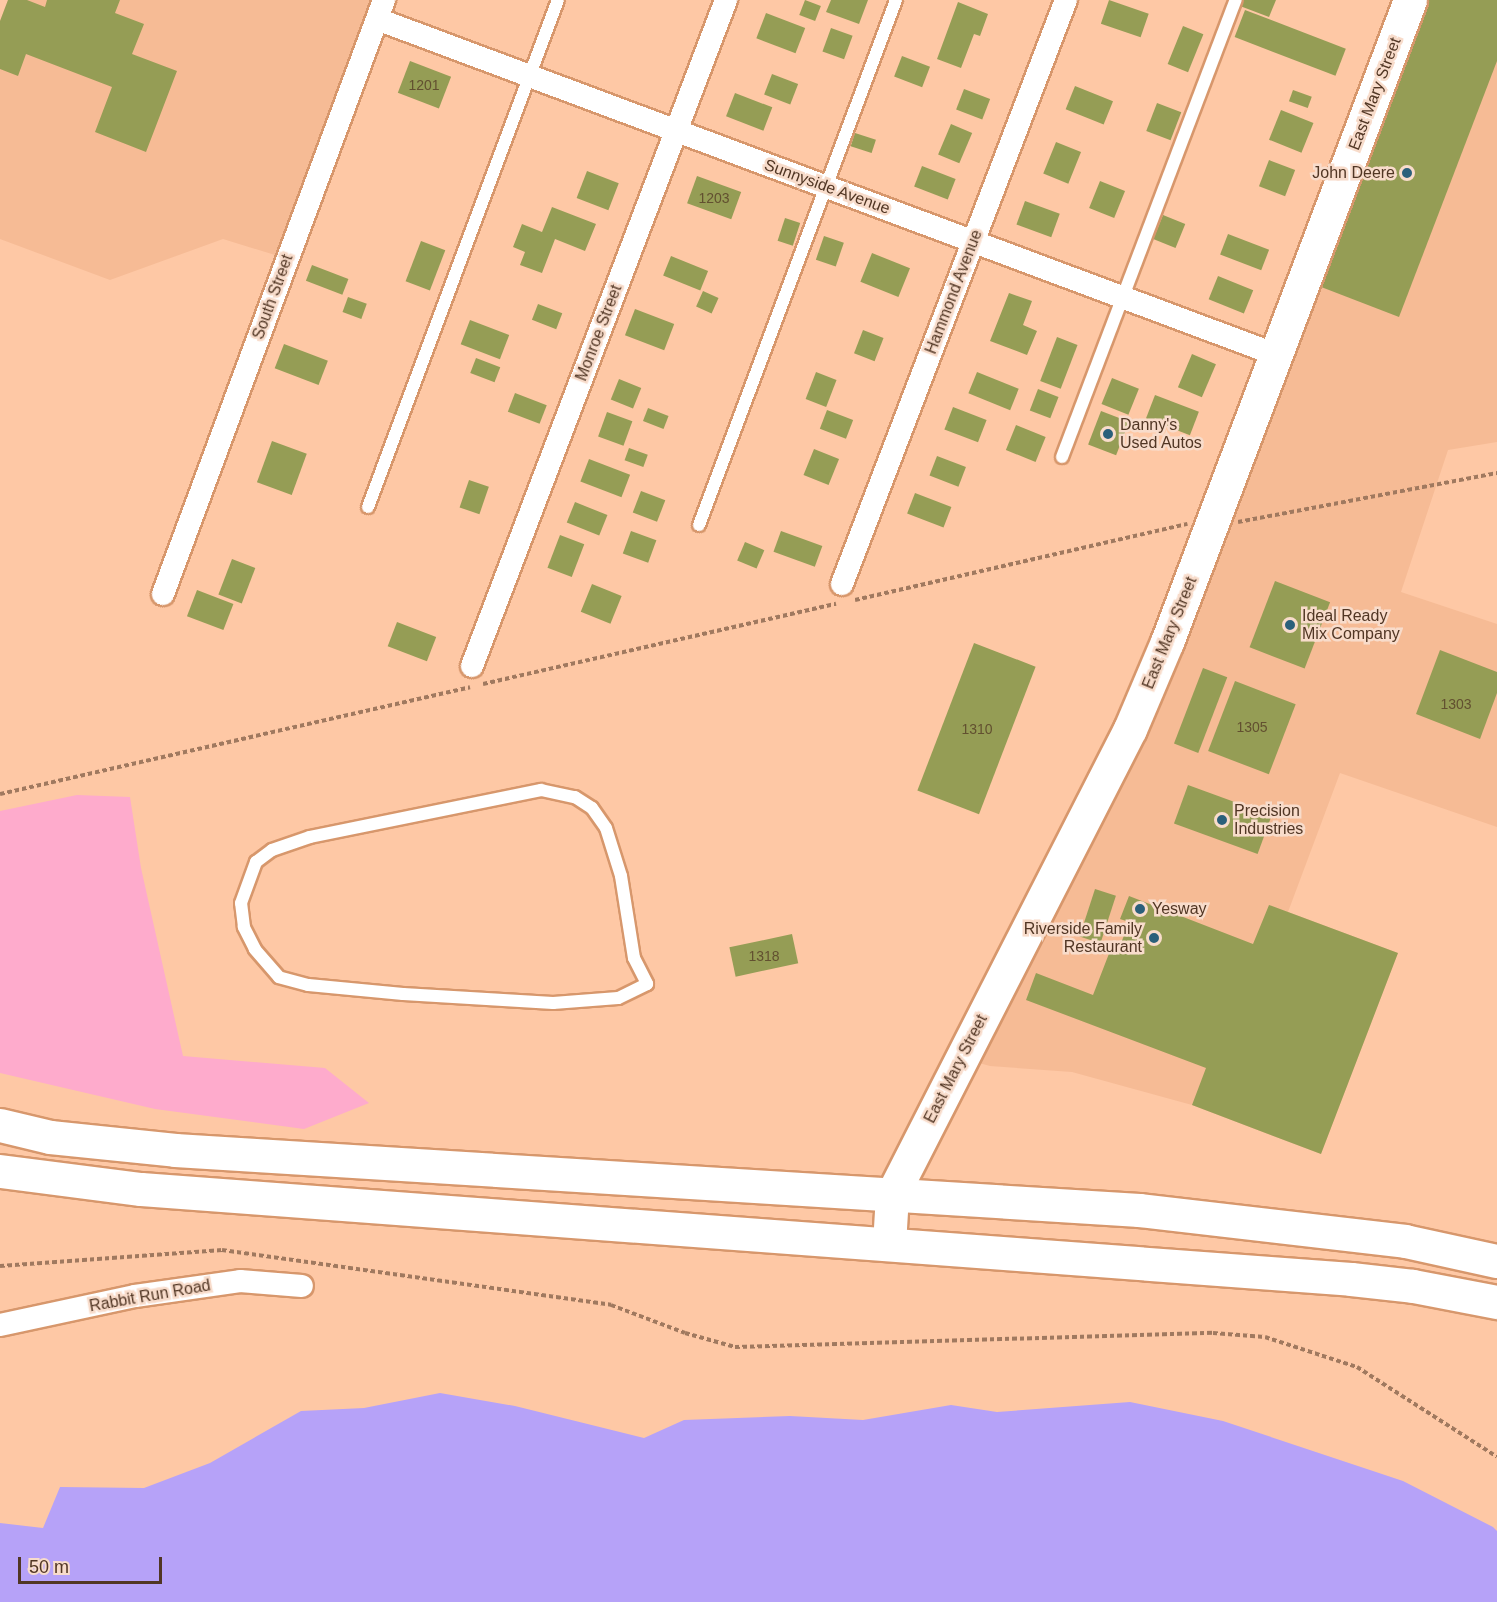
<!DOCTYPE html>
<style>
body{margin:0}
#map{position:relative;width:1497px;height:1602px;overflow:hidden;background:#fec8a5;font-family:Helvetica,sans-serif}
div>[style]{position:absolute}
.built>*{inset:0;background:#f6bb95}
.green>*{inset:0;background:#feabcc}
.water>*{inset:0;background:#b6a2f8}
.building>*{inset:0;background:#959d55;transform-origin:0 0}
.path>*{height:4px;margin-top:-2px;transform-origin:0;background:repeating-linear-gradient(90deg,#a0795f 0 4.5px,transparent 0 7.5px)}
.roads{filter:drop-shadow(2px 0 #d7976c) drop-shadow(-2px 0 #d7976c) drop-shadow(0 2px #d7976c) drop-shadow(0 -2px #d7976c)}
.lane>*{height:12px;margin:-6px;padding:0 6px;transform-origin:6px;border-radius:6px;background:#fff}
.street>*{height:22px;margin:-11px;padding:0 11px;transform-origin:11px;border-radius:11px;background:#fff}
.secondary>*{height:33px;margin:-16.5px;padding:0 16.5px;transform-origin:16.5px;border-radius:16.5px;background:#fff}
.highway>*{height:33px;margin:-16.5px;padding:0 16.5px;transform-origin:16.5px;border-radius:16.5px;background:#fff}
.dots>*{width:16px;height:16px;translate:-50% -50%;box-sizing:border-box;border:3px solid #f8dccb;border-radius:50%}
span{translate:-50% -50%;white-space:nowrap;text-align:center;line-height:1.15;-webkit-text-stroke:5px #f8dccb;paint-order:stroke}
.number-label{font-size:14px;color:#625030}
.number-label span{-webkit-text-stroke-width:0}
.street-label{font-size:16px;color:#513624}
.poi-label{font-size:16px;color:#513624}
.right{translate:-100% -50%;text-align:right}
.left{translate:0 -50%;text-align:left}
.scale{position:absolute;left:18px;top:1557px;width:144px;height:27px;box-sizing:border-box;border:3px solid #513624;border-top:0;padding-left:8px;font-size:18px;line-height:21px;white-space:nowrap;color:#513624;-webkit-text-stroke:4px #f8dccb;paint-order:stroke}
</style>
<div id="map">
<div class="built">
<i style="clip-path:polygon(8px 0,384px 0,288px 259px,223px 239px,110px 280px,0 239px,0 21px)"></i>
<i style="clip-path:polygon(1410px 0,1497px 0,1497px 442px,1448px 450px,1401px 592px,1497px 624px,1497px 827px,1340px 773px,1288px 912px,1398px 953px,1321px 1154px,1192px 1105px,1072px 1072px,990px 1066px,961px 1058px,1078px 825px)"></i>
</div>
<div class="green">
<i style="clip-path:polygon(77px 795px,130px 797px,141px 868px,183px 1056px,325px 1068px,369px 1103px,304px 1129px,155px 1109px,0 1073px,0 811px)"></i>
</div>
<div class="water">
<i style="clip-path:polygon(440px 1393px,515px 1406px,644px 1438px,684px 1420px,790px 1416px,863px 1420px,951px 1405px,997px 1412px,1130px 1402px,1223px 1421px,1403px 1481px,1493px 1527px,1497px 1531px,1497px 1602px,0 1602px,0 1523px,43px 1528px,60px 1487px,144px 1488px,210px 1463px,301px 1411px,364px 1408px)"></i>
</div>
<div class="building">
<i style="clip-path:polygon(8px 0,27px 0,45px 7px,47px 0,120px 0,115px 13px,144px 24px,132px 54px,177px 71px,146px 152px,95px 132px,112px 87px,26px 54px,18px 76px,0 69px,0 21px)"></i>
<i style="left:805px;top:0;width:17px;height:16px;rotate:21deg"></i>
<i style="clip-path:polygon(831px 0,868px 0,859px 24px,826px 12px)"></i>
<i style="left:1109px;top:0;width:42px;height:25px;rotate:19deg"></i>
<i style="clip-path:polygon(1243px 0,1276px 0,1269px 17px,1240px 6px)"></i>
<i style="clip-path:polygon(1426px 0,1497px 0,1497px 61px,1399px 317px,1316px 285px)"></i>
<i style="clip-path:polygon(958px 2px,988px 14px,980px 36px,974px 34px,961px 68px,937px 59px)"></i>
<i style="left:1245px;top:10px;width:108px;height:29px;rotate:21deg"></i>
<i style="left:766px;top:13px;width:42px;height:27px;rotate:21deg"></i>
<i style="left:1183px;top:26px;width:22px;height:41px;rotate:22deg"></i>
<i style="left:831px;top:28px;width:23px;height:25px;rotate:20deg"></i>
<i style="left:902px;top:56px;width:30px;height:22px;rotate:21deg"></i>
<i style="left:410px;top:61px;width:44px;height:34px;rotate:21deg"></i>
<i style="left:772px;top:74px;width:28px;height:22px;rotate:21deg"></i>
<i style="left:1075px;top:86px;width:41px;height:25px;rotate:22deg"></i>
<i style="left:964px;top:89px;width:28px;height:22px;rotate:21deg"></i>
<i style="left:1293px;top:90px;width:20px;height:12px;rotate:20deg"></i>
<i style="left:735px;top:93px;width:40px;height:25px;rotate:21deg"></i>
<i style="left:1157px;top:103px;width:26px;height:30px;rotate:21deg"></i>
<i style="left:1281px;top:110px;width:35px;height:32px;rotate:22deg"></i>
<i style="left:951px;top:124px;width:23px;height:33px;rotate:23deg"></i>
<i style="left:855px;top:133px;width:22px;height:14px;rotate:18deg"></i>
<i style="left:1056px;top:142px;width:27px;height:34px;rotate:22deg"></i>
<i style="left:1269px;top:160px;width:28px;height:28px;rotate:21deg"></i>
<i style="left:922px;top:166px;width:36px;height:22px;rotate:21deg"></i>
<i style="left:587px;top:171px;width:34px;height:29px;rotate:21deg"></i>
<i style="left:697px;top:176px;width:47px;height:29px;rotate:20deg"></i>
<i style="left:1100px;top:181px;width:27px;height:29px;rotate:22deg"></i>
<i style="left:1025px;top:201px;width:37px;height:25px;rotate:20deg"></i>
<i style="clip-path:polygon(552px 207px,596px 224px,585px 251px,555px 239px,542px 273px,520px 265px,525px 252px,513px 247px,522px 224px,542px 232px)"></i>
<i style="left:1163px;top:215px;width:24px;height:26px;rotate:22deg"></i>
<i style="left:785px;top:218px;width:16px;height:24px;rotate:18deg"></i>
<i style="left:1228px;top:234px;width:44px;height:22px;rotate:21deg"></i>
<i style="left:824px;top:236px;width:21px;height:25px;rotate:19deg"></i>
<i style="left:421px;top:241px;width:26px;height:43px;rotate:21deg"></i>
<i style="left:872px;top:253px;width:41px;height:31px;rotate:22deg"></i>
<i style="left:671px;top:256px;width:40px;height:21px;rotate:22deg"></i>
<i style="left:312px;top:265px;width:39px;height:17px;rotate:21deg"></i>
<i style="left:1218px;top:276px;width:38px;height:25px;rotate:22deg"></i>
<i style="left:703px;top:291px;width:17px;height:17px;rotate:24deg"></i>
<i style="clip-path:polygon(1009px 293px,1032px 301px,1023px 325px,1037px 331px,1027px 355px,990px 341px)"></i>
<i style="left:348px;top:297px;width:20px;height:16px;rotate:20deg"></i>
<i style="left:538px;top:304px;width:26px;height:17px;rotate:21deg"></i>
<i style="left:635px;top:309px;width:42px;height:28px;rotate:21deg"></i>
<i style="left:470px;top:320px;width:42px;height:26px;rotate:21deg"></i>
<i style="left:863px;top:330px;width:22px;height:25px;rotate:21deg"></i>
<i style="left:1057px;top:337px;width:22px;height:47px;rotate:21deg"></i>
<i style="left:284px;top:344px;width:47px;height:26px;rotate:21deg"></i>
<i style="left:1192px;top:354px;width:26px;height:36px;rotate:23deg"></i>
<i style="left:476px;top:358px;width:26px;height:16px;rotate:21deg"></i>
<i style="left:816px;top:372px;width:22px;height:29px;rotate:21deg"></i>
<i style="left:977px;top:372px;width:45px;height:23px;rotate:22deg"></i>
<i style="left:1112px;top:378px;width:29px;height:28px;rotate:22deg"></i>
<i style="left:619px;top:379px;width:24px;height:22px;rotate:22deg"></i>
<i style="left:1038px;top:389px;width:22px;height:23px;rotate:21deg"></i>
<i style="left:515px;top:393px;width:34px;height:20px;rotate:21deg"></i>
<i style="left:1155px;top:395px;width:47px;height:25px;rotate:21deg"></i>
<i style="left:953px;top:407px;width:36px;height:24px;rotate:21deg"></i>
<i style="left:648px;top:408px;width:22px;height:14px;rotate:21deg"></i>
<i style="left:827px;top:410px;width:28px;height:20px;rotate:21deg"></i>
<i style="left:1101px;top:411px;width:30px;height:36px;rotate:21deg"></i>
<i style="left:607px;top:412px;width:27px;height:26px;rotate:20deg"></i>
<i style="left:1016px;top:425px;width:32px;height:27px;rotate:22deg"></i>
<i style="left:272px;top:441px;width:37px;height:44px;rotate:20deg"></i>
<i style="left:629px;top:448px;width:20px;height:13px;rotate:20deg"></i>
<i style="left:814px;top:449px;width:27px;height:28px;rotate:22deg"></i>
<i style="left:937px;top:456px;width:31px;height:21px;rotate:21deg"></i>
<i style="left:589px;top:459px;width:44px;height:24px;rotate:21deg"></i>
<i style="left:469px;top:480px;width:21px;height:29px;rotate:19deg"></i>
<i style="left:641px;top:491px;width:26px;height:23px;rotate:21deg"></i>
<i style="left:915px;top:493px;width:39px;height:22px;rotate:21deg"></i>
<i style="left:575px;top:502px;width:35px;height:22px;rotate:22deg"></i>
<i style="left:631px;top:531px;width:27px;height:24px;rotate:20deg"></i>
<i style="left:781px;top:531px;width:44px;height:22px;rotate:20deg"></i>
<i style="left:560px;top:535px;width:26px;height:35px;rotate:21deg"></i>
<i style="left:745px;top:542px;width:21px;height:20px;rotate:23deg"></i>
<i style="left:232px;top:559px;width:25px;height:38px;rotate:21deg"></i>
<i style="left:1275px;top:581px;width:59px;height:71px;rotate:21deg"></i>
<i style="left:592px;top:584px;width:32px;height:30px;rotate:22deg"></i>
<i style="left:197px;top:590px;width:39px;height:28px;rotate:21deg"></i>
<i style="left:397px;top:622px;width:42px;height:26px;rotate:21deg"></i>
<i style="left:974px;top:643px;width:66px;height:158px;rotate:21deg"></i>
<i style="clip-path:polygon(1440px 650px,1497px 672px,1497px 693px,1480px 739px,1416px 714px)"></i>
<i style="left:1203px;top:668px;width:26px;height:81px;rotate:21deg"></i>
<i style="left:1235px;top:681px;width:65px;height:75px;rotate:21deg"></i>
<i style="left:1188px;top:785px;width:89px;height:41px;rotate:20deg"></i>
<i style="left:1095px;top:889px;width:22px;height:50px;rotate:18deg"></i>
<i style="clip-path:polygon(1129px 896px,1253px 944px,1269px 905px,1398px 953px,1321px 1154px,1192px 1105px,1206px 1068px,1026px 1000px,1036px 973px,1093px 995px,1110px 951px,1117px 954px,1129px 922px,1120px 919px)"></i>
<i style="left:792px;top:934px;width:30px;height:64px;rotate:78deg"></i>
</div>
<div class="path">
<i style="left:1238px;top:522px;width:264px;rotate:-10.7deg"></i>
<i style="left:855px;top:600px;width:341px;rotate:-12.9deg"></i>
<i style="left:483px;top:684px;width:362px;rotate:-12.8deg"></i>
<i style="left:0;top:794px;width:482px;rotate:-12.8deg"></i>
<i style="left:0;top:1266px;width:223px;rotate:-4.1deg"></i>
<i style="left:222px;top:1250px;width:393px;rotate:8deg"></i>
<i style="left:611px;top:1305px;width:79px;rotate:20.7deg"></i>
<i style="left:685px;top:1333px;width:52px;rotate:15.6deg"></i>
<i style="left:735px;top:1347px;width:478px;rotate:-1.7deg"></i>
<i style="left:1213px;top:1333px;width:52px;rotate:4.4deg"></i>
<i style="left:1265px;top:1337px;width:97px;rotate:18.1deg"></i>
<i style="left:1357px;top:1367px;width:166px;rotate:32.7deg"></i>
</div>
<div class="roads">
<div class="lane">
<i style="left:1062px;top:457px;width:489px;rotate:-69.2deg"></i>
<i style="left:368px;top:507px;width:541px;rotate:-69.46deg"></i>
<i style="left:699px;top:525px;width:561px;rotate:-69.43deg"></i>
<i style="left:541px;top:790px;width:35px;rotate:12deg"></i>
<i style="left:575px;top:797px;width:20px;rotate:33deg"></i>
<i style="left:592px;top:808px;width:24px;rotate:55deg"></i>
<i style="left:606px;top:828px;width:50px;rotate:72.6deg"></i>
<i style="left:621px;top:876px;width:83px;rotate:81deg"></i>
<i style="left:634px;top:958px;width:29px;rotate:63deg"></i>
<i style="left:647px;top:984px;width:32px;rotate:154deg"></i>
<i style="left:618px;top:998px;width:65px;rotate:175.6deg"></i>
<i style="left:553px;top:1003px;width:150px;rotate:-176.6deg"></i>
<i style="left:403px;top:994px;width:95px;rotate:-174.6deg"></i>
<i style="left:308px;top:985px;width:30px;rotate:-165deg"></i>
<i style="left:279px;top:977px;width:37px;rotate:-131deg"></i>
<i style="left:255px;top:949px;width:25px;rotate:-117deg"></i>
<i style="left:244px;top:927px;width:24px;rotate:-97deg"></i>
<i style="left:241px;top:903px;width:44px;rotate:-69.9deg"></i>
<i style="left:256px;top:862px;width:20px;rotate:-37deg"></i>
<i style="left:272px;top:850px;width:40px;rotate:-18.9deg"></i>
<i style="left:310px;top:837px;width:236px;rotate:-11.5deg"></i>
</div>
<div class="street">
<i style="left:377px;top:19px;width:961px;rotate:20.47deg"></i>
<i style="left:842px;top:584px;width:625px;rotate:-69.02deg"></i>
<i style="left:163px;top:594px;width:634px;rotate:-69.59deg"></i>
<i style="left:472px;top:666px;width:713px;rotate:-69.12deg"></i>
<i style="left:0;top:1325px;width:138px;rotate:-12.1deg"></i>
<i style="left:135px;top:1296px;width:106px;rotate:-8.1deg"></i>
<i style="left:240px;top:1281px;width:62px;rotate:4.6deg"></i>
</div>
<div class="secondary">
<i style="left:889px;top:1244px;width:49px;rotate:-86.5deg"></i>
<i style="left:892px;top:1195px;width:523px;rotate:-62.95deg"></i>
<i style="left:1130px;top:729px;width:95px;rotate:-67deg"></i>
<i style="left:1167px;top:642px;width:686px;rotate:-69.27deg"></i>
</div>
<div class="highway">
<i style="left:0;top:1125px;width:51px;rotate:13.5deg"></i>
<i style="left:50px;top:1137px;width:126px;rotate:5.9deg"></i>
<i style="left:175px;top:1150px;width:966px;rotate:3.56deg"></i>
<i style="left:1139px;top:1210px;width:268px;rotate:6.6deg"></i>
<i style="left:1405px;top:1241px;width:94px;rotate:12.3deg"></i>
<i style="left:0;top:1171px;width:142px;rotate:7.3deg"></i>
<i style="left:141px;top:1189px;width:1213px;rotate:4.25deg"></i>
<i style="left:1351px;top:1279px;width:62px;rotate:6.4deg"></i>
<i style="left:1413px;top:1286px;width:86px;rotate:10.8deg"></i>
</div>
</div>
<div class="dots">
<i style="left:1407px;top:173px;background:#2b607b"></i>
<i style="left:1108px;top:434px;background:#2b607b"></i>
<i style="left:1290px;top:625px;background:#2b607b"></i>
<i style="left:1222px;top:820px;background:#2b607b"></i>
<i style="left:1140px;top:909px;background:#2b607b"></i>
<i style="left:1154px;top:938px;background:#2b607b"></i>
</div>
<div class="number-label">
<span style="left:424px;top:85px">1201</span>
<span style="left:714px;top:198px">1203</span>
<span style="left:1456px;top:704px">1303</span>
<span style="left:1252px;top:727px">1305</span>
<span style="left:977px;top:729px">1310</span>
<span style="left:764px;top:956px">1318</span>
</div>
<div class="street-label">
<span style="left:1375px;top:94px;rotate:-69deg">East Mary Street</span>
<span style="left:827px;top:187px;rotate:20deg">Sunnyside Avenue</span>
<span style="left:954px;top:292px;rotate:-69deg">Hammond Avenue</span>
<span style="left:273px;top:297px;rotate:-70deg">South Street</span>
<span style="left:599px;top:333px;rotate:-69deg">Monroe Street</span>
<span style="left:1170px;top:633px;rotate:-68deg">East Mary Street</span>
<span style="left:956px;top:1069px;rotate:-63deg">East Mary Street</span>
<span style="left:150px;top:1296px;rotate:-10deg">Rabbit Run Road</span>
</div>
<div class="poi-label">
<span class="right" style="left:1395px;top:173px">John Deere</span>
<span class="left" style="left:1120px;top:434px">Danny's<br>Used Autos</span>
<span class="left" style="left:1302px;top:625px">Ideal Ready<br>Mix Company</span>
<span class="left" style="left:1234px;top:820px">Precision<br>Industries</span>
<span class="left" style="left:1152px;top:909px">Yesway</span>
<span class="right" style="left:1142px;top:938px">Riverside Family<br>Restaurant</span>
</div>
<div class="scale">50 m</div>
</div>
